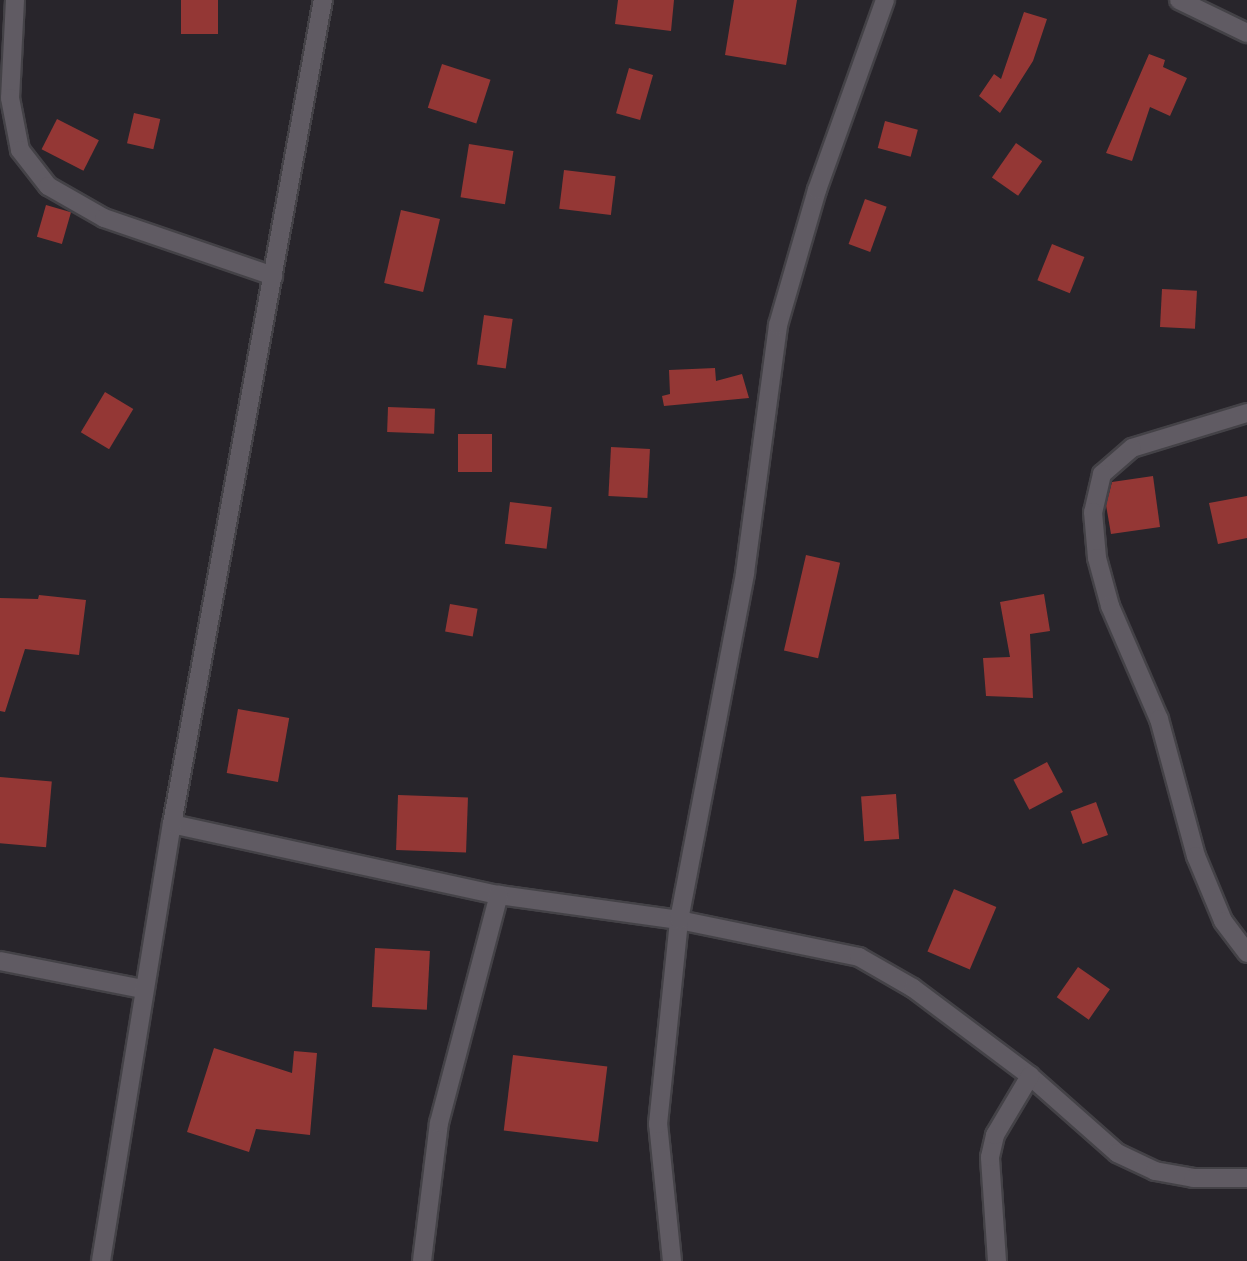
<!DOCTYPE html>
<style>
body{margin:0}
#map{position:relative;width:1247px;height:1261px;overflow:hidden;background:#28252b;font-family:Roboto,sans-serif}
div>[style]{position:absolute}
.building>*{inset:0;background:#943735;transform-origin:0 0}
.roads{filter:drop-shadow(2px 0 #444247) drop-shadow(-2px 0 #444247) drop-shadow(0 2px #444247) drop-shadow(0 -2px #444247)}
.minor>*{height:18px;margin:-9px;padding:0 9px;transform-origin:9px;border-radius:9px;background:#605b63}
span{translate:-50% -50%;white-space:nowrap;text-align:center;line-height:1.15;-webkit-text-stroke:5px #100f11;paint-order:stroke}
</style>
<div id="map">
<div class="building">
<i style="left:181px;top:0;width:37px;height:34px"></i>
<i style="clip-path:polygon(618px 0,674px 0,671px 31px,615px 24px)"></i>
<i style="clip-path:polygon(734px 0,797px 0,786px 65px,725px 55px)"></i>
<i style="clip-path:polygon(1024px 12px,1047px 19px,1033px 61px,1000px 113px,979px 96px,994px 74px,1001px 79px)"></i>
<i style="clip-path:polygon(1149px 54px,1165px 60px,1163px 67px,1187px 78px,1170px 116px,1150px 107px,1132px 161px,1106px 153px)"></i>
<i style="left:442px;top:64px;width:51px;height:46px;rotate:18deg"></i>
<i style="left:629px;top:68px;width:25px;height:47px;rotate:16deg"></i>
<i style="left:134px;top:113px;width:27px;height:31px;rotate:13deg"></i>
<i style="left:57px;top:119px;width:47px;height:34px;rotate:27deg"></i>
<i style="left:885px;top:121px;width:34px;height:28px;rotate:15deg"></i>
<i style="left:1016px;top:143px;width:32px;height:42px;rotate:35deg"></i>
<i style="left:469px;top:144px;width:45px;height:54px;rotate:9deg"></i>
<i style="left:564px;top:170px;width:52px;height:39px;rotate:7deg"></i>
<i style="left:865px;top:199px;width:23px;height:48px;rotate:20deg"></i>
<i style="left:46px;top:205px;width:26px;height:33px;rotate:16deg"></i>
<i style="left:401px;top:210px;width:40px;height:75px;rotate:13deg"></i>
<i style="left:1052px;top:244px;width:35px;height:39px;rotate:22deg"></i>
<i style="left:1162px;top:289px;width:35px;height:38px;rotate:3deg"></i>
<i style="left:484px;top:315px;width:29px;height:50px;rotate:8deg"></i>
<i style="clip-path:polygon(715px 368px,716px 381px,742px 374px,749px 398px,664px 406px,662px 396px,670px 394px,669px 370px)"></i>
<i style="left:105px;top:392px;width:33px;height:47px;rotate:31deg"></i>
<i style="left:388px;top:407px;width:47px;height:25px;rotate:2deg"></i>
<i style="left:458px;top:434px;width:34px;height:38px"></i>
<i style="left:611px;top:447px;width:39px;height:49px;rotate:3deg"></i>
<i style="clip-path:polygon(1153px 476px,1160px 527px,1111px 534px,1106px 505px,1112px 482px)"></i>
<i style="clip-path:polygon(1247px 496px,1247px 538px,1218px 544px,1209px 503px)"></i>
<i style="left:510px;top:502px;width:42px;height:42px;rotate:7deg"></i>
<i style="left:806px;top:555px;width:35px;height:98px;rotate:13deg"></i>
<i style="clip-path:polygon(1044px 594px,1050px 631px,1030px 634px,1033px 698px,986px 696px,983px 658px,1010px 657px,1000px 602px)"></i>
<i style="clip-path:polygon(39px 595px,86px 600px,79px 655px,25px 649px,5px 712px,0 711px,0 598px,38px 599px)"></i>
<i style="left:450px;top:604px;width:28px;height:28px;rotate:10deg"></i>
<i style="left:238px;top:709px;width:52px;height:65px;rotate:10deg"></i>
<i style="left:1047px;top:762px;width:34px;height:38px;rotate:62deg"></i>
<i style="left:0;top:777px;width:52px;height:66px;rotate:5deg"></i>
<i style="left:896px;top:794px;width:45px;height:35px;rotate:86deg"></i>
<i style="left:398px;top:795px;width:70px;height:55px;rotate:2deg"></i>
<i style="left:1096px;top:802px;width:35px;height:27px;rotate:70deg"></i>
<i style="left:954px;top:889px;width:46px;height:68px;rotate:23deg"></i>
<i style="left:375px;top:948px;width:55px;height:59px;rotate:3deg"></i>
<i style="left:1078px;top:967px;width:39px;height:37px;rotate:35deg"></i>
<i style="clip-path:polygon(214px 1048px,292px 1073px,294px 1051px,317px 1053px,310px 1135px,256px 1129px,249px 1152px,187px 1132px)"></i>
<i style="left:513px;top:1055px;width:95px;height:76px;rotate:7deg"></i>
</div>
<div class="roads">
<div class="minor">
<i style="left:15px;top:0;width:98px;rotate:92.9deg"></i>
<i style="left:10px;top:98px;width:53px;rotate:79.1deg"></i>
<i style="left:20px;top:150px;width:46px;rotate:52.1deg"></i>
<i style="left:48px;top:186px;width:64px;rotate:29.7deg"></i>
<i style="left:104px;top:218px;width:179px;rotate:18.9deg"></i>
<i style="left:1179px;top:0;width:76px;rotate:25.9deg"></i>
<i style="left:1247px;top:413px;width:120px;rotate:163.1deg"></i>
<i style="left:1132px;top:448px;width:40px;rotate:139deg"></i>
<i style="left:1102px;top:474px;width:39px;rotate:103deg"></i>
<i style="left:1093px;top:512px;width:46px;rotate:85deg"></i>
<i style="left:1097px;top:558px;width:50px;rotate:74.8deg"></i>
<i style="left:1110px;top:606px;width:123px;rotate:66.6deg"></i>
<i style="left:1159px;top:719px;width:142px;rotate:74.9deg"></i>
<i style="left:1196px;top:856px;width:70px;rotate:67.4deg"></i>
<i style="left:1223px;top:921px;width:40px;rotate:53deg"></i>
<i style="left:172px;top:824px;width:335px;rotate:12.3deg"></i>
<i style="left:499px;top:895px;width:182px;rotate:7.9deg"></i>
<i style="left:679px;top:920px;width:184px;rotate:11.6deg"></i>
<i style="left:859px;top:957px;width:62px;rotate:29.9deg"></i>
<i style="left:913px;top:988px;width:146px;rotate:36.9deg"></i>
<i style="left:1030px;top:1076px;width:116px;rotate:41.5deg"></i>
<i style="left:1117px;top:1153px;width:42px;rotate:25.3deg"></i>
<i style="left:1155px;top:1171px;width:39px;rotate:10deg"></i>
<i style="left:1193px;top:1178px;width:54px"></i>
<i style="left:0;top:961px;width:146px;rotate:11.1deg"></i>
<i style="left:101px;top:1261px;width:443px;rotate:-80.8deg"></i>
<i style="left:172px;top:824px;width:838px;rotate:-79.62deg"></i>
<i style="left:422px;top:1261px;width:139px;rotate:-83deg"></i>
<i style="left:439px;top:1123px;width:236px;rotate:-75.3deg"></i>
<i style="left:672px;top:1261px;width:138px;rotate:-95.8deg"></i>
<i style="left:658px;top:1124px;width:205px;rotate:-84.1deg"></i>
<i style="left:679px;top:920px;width:353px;rotate:-79.2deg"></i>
<i style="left:745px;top:573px;width:250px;rotate:-82.4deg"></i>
<i style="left:778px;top:325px;width:141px;rotate:-73.9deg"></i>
<i style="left:817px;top:190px;width:202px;rotate:-70.3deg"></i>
<i style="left:997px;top:1261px;width:104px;rotate:-93.9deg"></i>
<i style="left:990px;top:1157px;width:23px;rotate:-77deg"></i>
<i style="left:995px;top:1135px;width:69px;rotate:-59.3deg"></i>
</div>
</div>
</div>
